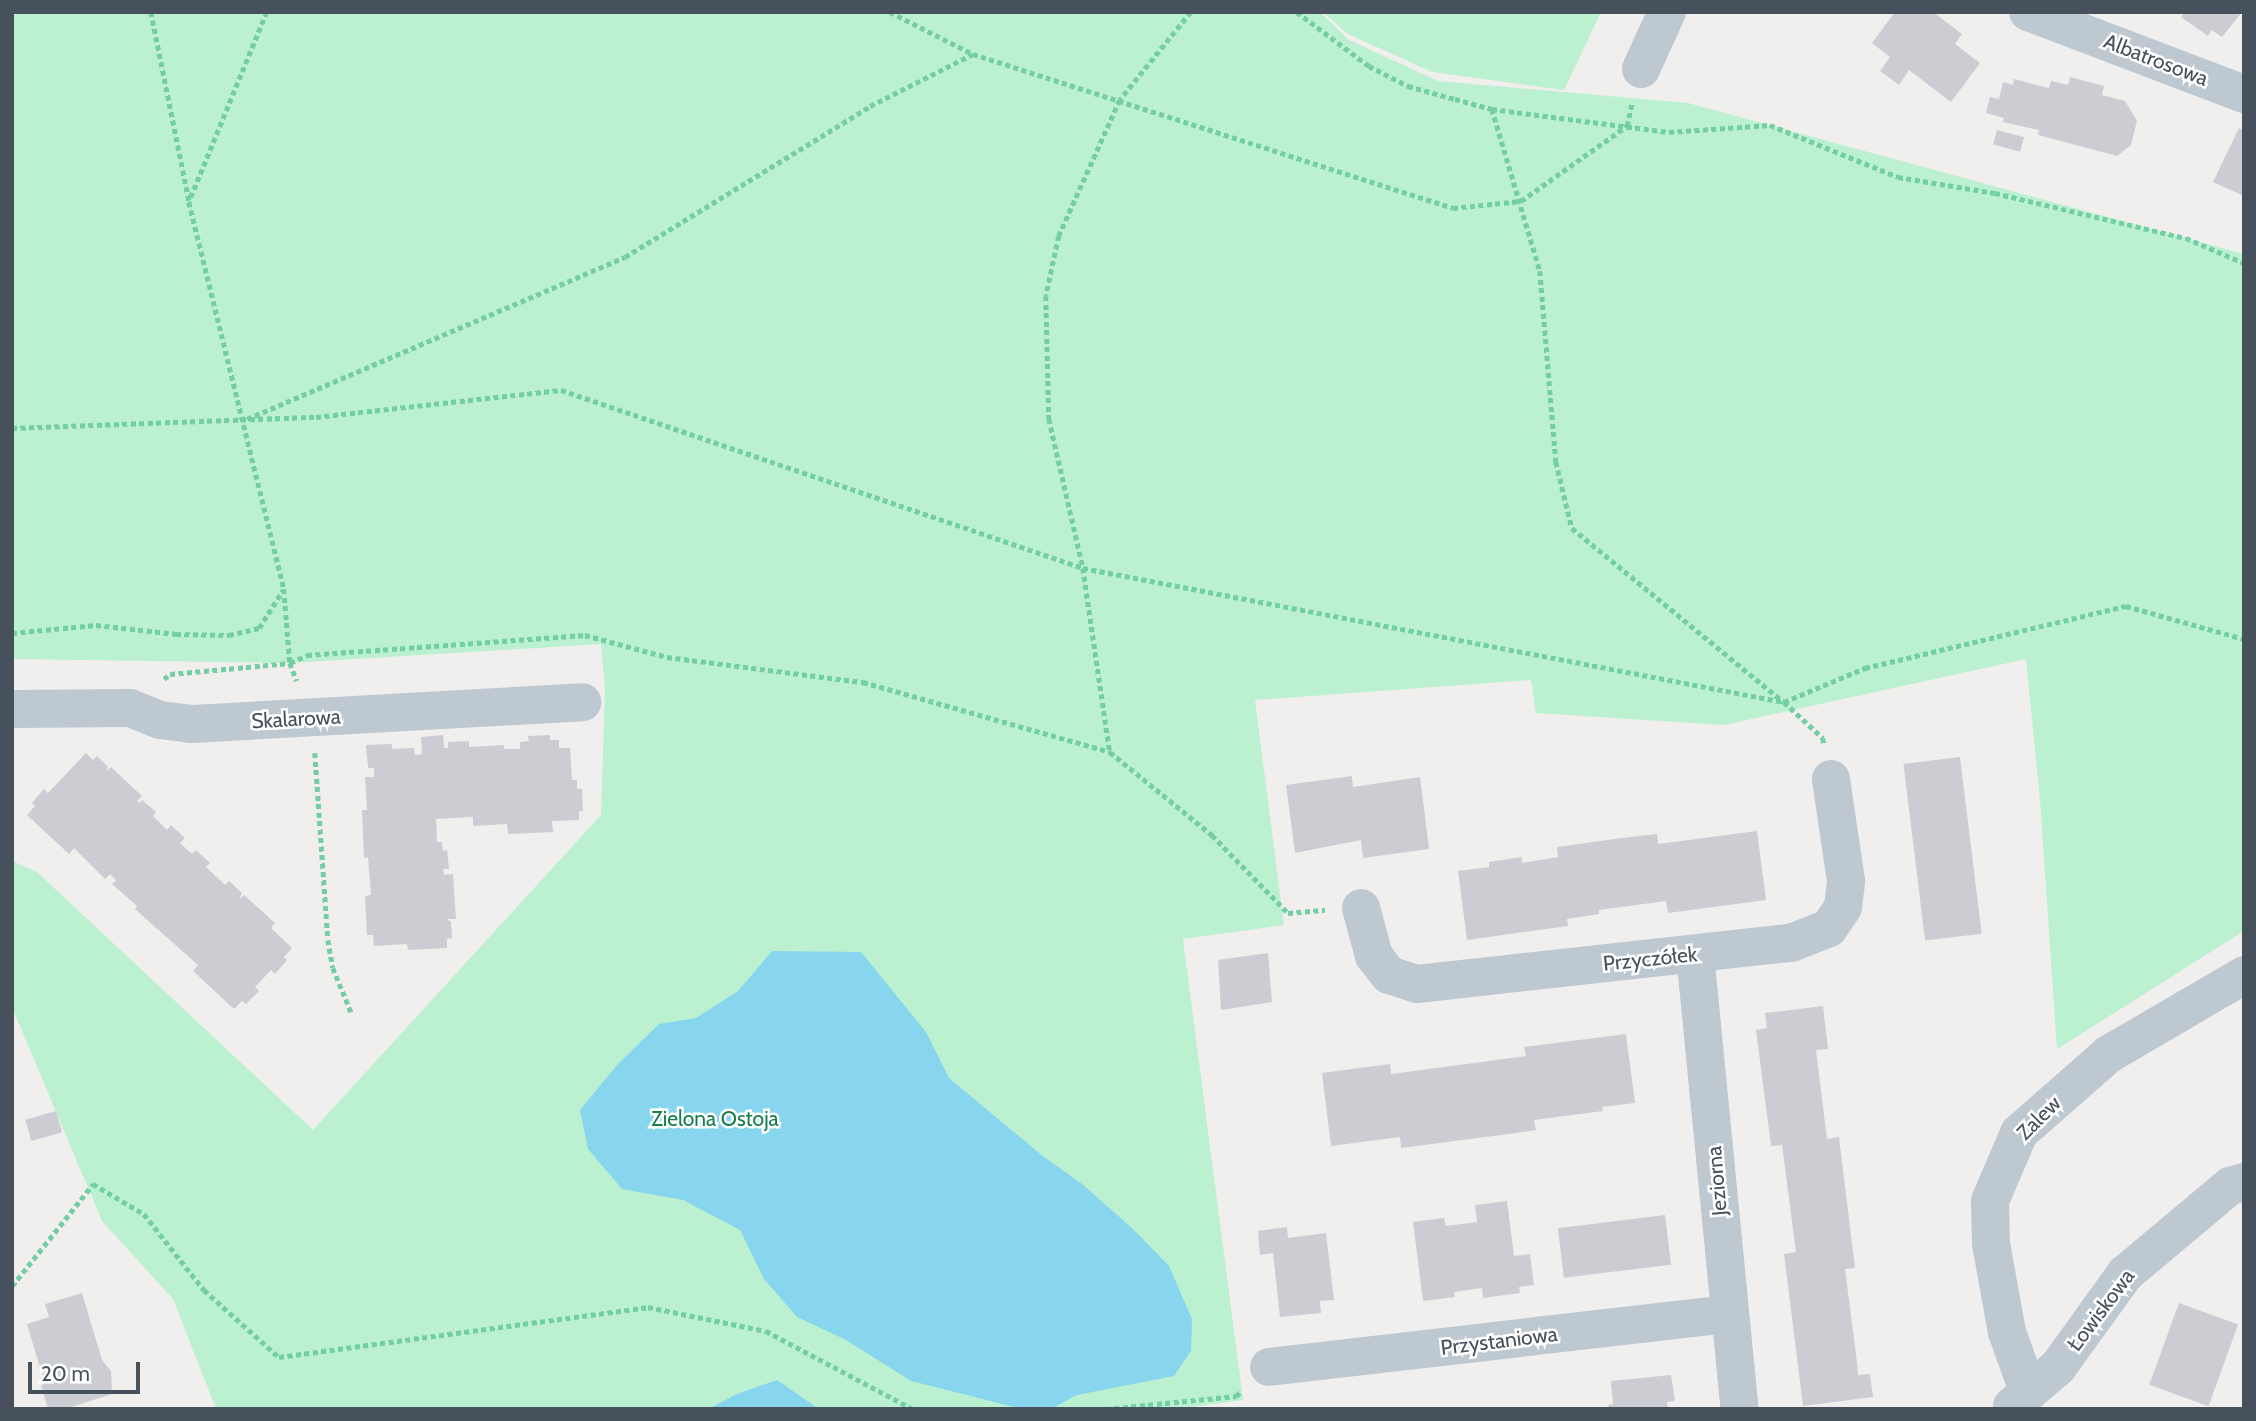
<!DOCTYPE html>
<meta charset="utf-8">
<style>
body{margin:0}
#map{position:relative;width:2256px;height:1421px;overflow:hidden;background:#f1eeee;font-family:Cabin,sans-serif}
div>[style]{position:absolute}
.green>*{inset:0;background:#bbf0d1}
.water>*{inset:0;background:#88d6ed}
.building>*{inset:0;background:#cbcdd3;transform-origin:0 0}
.path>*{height:4.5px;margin-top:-2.25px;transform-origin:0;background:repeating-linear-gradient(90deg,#73cea3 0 5px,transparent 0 8.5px)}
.minor>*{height:38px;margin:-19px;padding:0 19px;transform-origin:19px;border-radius:19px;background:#bec8d1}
span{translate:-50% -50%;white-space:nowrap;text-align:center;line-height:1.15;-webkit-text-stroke:5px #fff;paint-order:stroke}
.street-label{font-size:21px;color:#46515c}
.park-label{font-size:21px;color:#157f4c}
.frame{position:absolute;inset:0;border:14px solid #46515c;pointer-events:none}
.scale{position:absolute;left:28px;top:1362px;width:112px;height:32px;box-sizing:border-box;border:4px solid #46515c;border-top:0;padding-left:9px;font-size:21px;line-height:24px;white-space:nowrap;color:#46515c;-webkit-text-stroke:5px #fff;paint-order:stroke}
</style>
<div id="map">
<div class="green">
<i style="clip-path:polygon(12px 12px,1320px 12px,1349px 40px,1438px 81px,1688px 103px,2244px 254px,2244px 931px,2057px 1049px,2040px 800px,2026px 659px,1724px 725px,1536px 713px,1531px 680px,1255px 700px,1284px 925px,1183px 939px,1243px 1400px,1177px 1409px,216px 1409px,173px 1299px,102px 1221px,12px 1007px,12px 861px,37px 872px,313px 1130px,601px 815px,605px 689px,601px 644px,290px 663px,12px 659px)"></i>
<i style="clip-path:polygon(1323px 12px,1601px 12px,1564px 90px,1432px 72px,1348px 34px)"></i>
</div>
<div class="water">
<i style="clip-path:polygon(772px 951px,861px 952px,926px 1032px,949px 1078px,1044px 1157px,1082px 1184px,1133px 1229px,1169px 1266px,1192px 1319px,1191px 1351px,1174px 1376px,1077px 1395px,1055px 1407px,1018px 1408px,911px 1381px,846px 1340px,797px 1317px,764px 1279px,740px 1230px,683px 1200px,622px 1189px,588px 1149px,580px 1110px,618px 1064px,659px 1024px,696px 1018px,738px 991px)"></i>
<i style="clip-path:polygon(777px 1380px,819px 1409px,708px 1409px,737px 1394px)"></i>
</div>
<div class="building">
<i style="clip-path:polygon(1895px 12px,1933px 12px,1962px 34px,1955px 44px,1980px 63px,1951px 102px,1909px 70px,1899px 85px,1880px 71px,1890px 57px,1872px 43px)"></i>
<i style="clip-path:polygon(2185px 12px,2242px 12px,2222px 37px,2212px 30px,2208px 36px,2181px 17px)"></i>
<i style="clip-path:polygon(2070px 77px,2104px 86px,2102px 95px,2125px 101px,2137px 121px,2131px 145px,2117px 156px,2038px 135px,2039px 130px,2003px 122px,2004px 118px,1986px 113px,1990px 97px,1999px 99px,2003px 82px,2013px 85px,2014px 79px,2049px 88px,2051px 81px,2068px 85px)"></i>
<i style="clip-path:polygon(2239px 128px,2244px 131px,2244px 196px,2213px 182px)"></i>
<i style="left:1997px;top:130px;width:28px;height:15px;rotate:15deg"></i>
<i style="clip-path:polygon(443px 735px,444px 748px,448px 748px,448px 742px,469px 741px,469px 747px,504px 745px,504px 749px,520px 749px,520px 742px,529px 741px,528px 736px,550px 735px,550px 740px,559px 740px,559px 748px,570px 748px,572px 780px,577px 780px,577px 789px,582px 789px,583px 811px,579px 811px,579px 820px,552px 821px,553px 832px,508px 834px,507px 824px,473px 826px,473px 817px,436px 819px,437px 842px,442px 842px,443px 851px,447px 850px,449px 869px,443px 869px,444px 875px,453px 874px,456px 919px,447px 919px,451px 922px,452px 938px,447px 939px,447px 948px,408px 950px,407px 944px,374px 946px,373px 935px,367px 935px,365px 896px,371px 895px,368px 857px,364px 858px,362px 810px,367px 810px,365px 777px,374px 777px,374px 768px,368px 768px,366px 745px,392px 744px,392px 749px,414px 748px,415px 755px,422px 754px,421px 737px)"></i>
<i style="clip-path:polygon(86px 753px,93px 760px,97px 756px,108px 767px,106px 772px,111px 767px,142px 796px,137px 801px,140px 803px,142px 800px,156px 812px,153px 816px,167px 830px,171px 825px,185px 838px,180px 843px,192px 854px,196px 850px,210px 863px,206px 867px,225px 885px,229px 881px,242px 893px,239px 900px,244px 895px,275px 923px,271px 928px,292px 948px,284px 957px,287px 960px,275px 974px,271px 970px,255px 987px,259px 991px,246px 1004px,242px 1001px,234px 1009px,193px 971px,198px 965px,135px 909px,137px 906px,112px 884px,116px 880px,110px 874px,105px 879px,74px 848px,69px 854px,27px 815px,35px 806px,32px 803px,44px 789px,48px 793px)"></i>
<i style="left:1960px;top:757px;width:178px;height:57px;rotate:83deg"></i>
<i style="clip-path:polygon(1352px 776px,1353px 787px,1420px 777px,1429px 849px,1363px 858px,1361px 840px,1295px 853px,1286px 785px)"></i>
<i style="clip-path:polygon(1757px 831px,1766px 900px,1668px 913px,1666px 901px,1599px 910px,1599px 914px,1567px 919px,1568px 926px,1467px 940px,1458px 871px,1489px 867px,1489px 862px,1522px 857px,1522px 863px,1558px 857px,1557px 847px,1622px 838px,1657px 834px,1658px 844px)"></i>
<i style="clip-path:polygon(1268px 953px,1272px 1002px,1221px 1010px,1218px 960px)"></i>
<i style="clip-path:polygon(1823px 1006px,1828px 1049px,1816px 1050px,1827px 1139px,1839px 1137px,1855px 1268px,1845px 1269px,1856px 1354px,1858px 1375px,1870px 1374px,1873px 1397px,1803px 1406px,1784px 1254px,1796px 1252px,1782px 1145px,1771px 1146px,1756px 1030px,1767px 1028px,1765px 1013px)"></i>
<i style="clip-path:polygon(1626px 1034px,1635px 1103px,1602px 1107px,1603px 1111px,1534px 1120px,1536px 1130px,1501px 1135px,1401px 1148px,1400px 1137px,1331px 1146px,1322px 1073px,1390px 1064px,1391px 1074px,1459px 1065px,1526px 1056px,1524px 1047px)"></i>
<i style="left:56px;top:1111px;width:22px;height:32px;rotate:74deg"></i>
<i style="clip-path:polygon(1507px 1201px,1514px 1256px,1530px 1254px,1534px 1285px,1519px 1287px,1520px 1293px,1483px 1298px,1482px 1288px,1454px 1292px,1455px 1297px,1423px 1301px,1413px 1222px,1444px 1218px,1446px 1226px,1477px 1222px,1475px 1205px)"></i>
<i style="left:1665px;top:1215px;width:50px;height:108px;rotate:83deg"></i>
<i style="clip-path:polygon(1287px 1227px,1288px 1238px,1326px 1233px,1334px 1300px,1320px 1301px,1321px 1313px,1280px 1317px,1273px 1253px,1260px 1255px,1258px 1231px)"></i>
<i style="clip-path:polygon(82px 1293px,102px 1360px,111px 1371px,112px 1394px,65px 1409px,48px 1409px,41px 1385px,45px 1384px,27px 1324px,49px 1317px,45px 1304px)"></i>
<i style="left:2179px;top:1303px;width:63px;height:87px;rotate:20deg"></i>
<i style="clip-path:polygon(1671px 1375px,1675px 1401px,1667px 1402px,1668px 1409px,1609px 1409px,1608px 1405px,1613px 1404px,1611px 1381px)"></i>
</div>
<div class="path">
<i style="left:151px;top:12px;width:192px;rotate:78.6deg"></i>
<i style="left:267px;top:12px;width:205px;rotate:112.3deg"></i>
<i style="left:189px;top:202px;width:398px;rotate:76.2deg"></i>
<i style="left:284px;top:589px;width:74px;rotate:85.4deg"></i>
<i style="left:290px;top:663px;width:19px;rotate:69deg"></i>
<i style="left:890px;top:12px;width:93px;rotate:26.8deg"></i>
<i style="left:973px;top:54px;width:504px;rotate:17.79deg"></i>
<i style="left:1453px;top:208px;width:68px;rotate:-5.9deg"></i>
<i style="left:1521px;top:201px;width:130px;rotate:-35.3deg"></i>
<i style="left:1627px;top:126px;width:24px;rotate:-78deg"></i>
<i style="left:1191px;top:12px;width:113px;rotate:128.9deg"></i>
<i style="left:1120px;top:100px;width:149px;rotate:114.2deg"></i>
<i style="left:1059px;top:236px;width:61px;rotate:102.2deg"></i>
<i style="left:1046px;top:296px;width:123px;rotate:88.6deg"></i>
<i style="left:1049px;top:419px;width:153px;rotate:77.1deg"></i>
<i style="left:1083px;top:568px;width:714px;rotate:10.82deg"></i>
<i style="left:1784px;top:702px;width:88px;rotate:-22.8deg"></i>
<i style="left:1865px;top:668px;width:268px;rotate:-13.4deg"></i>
<i style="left:2126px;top:606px;width:123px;rotate:15.6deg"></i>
<i style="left:1297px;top:12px;width:90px;rotate:36.9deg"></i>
<i style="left:1369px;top:66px;width:44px;rotate:27.1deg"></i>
<i style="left:1408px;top:86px;width:49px;rotate:15.5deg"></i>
<i style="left:1455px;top:99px;width:38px;rotate:15deg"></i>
<i style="left:1492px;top:109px;width:178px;rotate:7.4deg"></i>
<i style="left:1669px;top:132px;width:101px;rotate:-4deg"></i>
<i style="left:1770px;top:125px;width:138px;rotate:22.1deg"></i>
<i style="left:1898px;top:177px;width:98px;rotate:9.4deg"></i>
<i style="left:1995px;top:193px;width:196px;rotate:13.3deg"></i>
<i style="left:2186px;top:238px;width:63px;rotate:23.3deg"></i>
<i style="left:1492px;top:109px;width:169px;rotate:73.5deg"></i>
<i style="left:1540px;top:271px;width:192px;rotate:85.2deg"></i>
<i style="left:1556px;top:462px;width:68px;rotate:76.4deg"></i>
<i style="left:1572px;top:528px;width:274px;rotate:39.4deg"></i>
<i style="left:1784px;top:702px;width:53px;rotate:42.7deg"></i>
<i style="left:1823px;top:738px;width:6px;rotate:81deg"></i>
<i style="left:247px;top:419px;width:411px;rotate:-23.2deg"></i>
<i style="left:625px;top:257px;width:288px;rotate:-31.6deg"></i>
<i style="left:870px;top:106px;width:115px;rotate:-26.8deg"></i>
<i style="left:12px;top:428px;width:304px;rotate:-2.1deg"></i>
<i style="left:316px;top:417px;width:246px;rotate:-6.3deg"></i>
<i style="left:561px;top:390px;width:552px;rotate:18.83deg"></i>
<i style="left:1083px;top:568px;width:186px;rotate:81.7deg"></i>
<i style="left:12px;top:633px;width:84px;rotate:-5.4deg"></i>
<i style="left:96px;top:625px;width:81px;rotate:6.4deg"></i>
<i style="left:176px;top:634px;width:53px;rotate:1.1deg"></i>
<i style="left:229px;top:635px;width:31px;rotate:-13deg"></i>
<i style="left:259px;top:628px;width:45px;rotate:-57.7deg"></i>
<i style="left:164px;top:679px;width:8px;rotate:-40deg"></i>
<i style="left:170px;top:674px;width:121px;rotate:-5.2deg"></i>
<i style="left:290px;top:663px;width:19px;rotate:-25deg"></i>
<i style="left:307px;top:655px;width:279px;rotate:-4.1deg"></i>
<i style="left:585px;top:635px;width:85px;rotate:15deg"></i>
<i style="left:667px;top:657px;width:198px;rotate:7.3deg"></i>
<i style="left:863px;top:682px;width:257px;rotate:15.8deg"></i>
<i style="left:1110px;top:752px;width:132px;rotate:39.1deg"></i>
<i style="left:1212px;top:835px;width:109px;rotate:45.7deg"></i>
<i style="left:1288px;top:913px;width:37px;rotate:-5deg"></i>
<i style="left:315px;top:753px;width:187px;rotate:86deg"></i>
<i style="left:328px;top:940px;width:28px;rotate:80deg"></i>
<i style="left:333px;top:968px;width:50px;rotate:67.6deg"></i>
<i style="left:12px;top:1286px;width:130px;rotate:-51.5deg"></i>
<i style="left:93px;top:1184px;width:59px;rotate:30.5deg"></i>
<i style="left:144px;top:1214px;width:97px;rotate:51.7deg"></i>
<i style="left:204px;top:1290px;width:101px;rotate:41.8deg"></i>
<i style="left:279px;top:1357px;width:372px;rotate:-7.7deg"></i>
<i style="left:648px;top:1307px;width:120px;rotate:11.5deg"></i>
<i style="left:766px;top:1331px;width:166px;rotate:28deg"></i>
<i style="left:1106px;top:1409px;width:131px;rotate:-5.7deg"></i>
<i style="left:1236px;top:1396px;width:8px;rotate:-40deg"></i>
</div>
<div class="minor">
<i style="left:2028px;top:12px;width:231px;rotate:20.8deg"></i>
<i style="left:1641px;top:69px;width:63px;rotate:-65.5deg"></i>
<i style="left:12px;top:709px;width:118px;rotate:-0.5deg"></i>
<i style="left:130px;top:708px;width:32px;rotate:22deg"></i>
<i style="left:160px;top:720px;width:33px;rotate:7deg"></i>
<i style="left:193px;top:724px;width:390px;rotate:-3.2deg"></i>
<i style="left:1361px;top:908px;width:50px;rotate:74.8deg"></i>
<i style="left:1374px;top:956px;width:24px;rotate:52deg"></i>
<i style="left:1389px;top:975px;width:29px;rotate:18deg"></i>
<i style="left:1417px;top:984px;width:376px;rotate:-6.3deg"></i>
<i style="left:1791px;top:943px;width:41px;rotate:-21.5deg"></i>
<i style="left:1829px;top:928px;width:25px;rotate:-56deg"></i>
<i style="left:1843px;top:907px;width:26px;rotate:-83deg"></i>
<i style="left:1846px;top:881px;width:103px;rotate:-98.4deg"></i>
<i style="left:1695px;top:954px;width:457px;rotate:84.4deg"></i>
<i style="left:1269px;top:1367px;width:463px;rotate:-6.6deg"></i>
<i style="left:2028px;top:1391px;width:63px;rotate:-109.6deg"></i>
<i style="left:2007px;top:1332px;width:89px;rotate:-100.3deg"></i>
<i style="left:1991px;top:1244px;width:43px;rotate:-91.3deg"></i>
<i style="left:1990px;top:1201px;width:74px;rotate:-66.9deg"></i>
<i style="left:2019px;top:1133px;width:120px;rotate:-41.3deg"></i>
<i style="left:2109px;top:1054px;width:156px;rotate:-30.3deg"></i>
<i style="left:2012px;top:1406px;width:60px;rotate:-40.3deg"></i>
<i style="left:2058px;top:1367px;width:115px;rotate:-54.2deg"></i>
<i style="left:2125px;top:1274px;width:137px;rotate:-40deg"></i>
<i style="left:2230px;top:1186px;width:15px;rotate:-16deg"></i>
</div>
<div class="street-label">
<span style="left:2156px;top:60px;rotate:21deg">Albatrosowa</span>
<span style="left:296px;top:719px;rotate:-3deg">Skalarowa</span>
<span style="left:1650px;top:959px;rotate:-6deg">Przyczółek</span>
<span style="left:2039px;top:1118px;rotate:-45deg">Zalew</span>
<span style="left:1717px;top:1181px;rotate:-95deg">Jeziorna</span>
<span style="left:2101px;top:1310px;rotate:-53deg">Łowiskowa</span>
<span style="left:1499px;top:1341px;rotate:-7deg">Przystaniowa</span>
</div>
<div class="park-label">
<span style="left:715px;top:1119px">Zielona Ostoja</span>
</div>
<div class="frame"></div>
<div class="scale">20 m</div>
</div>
